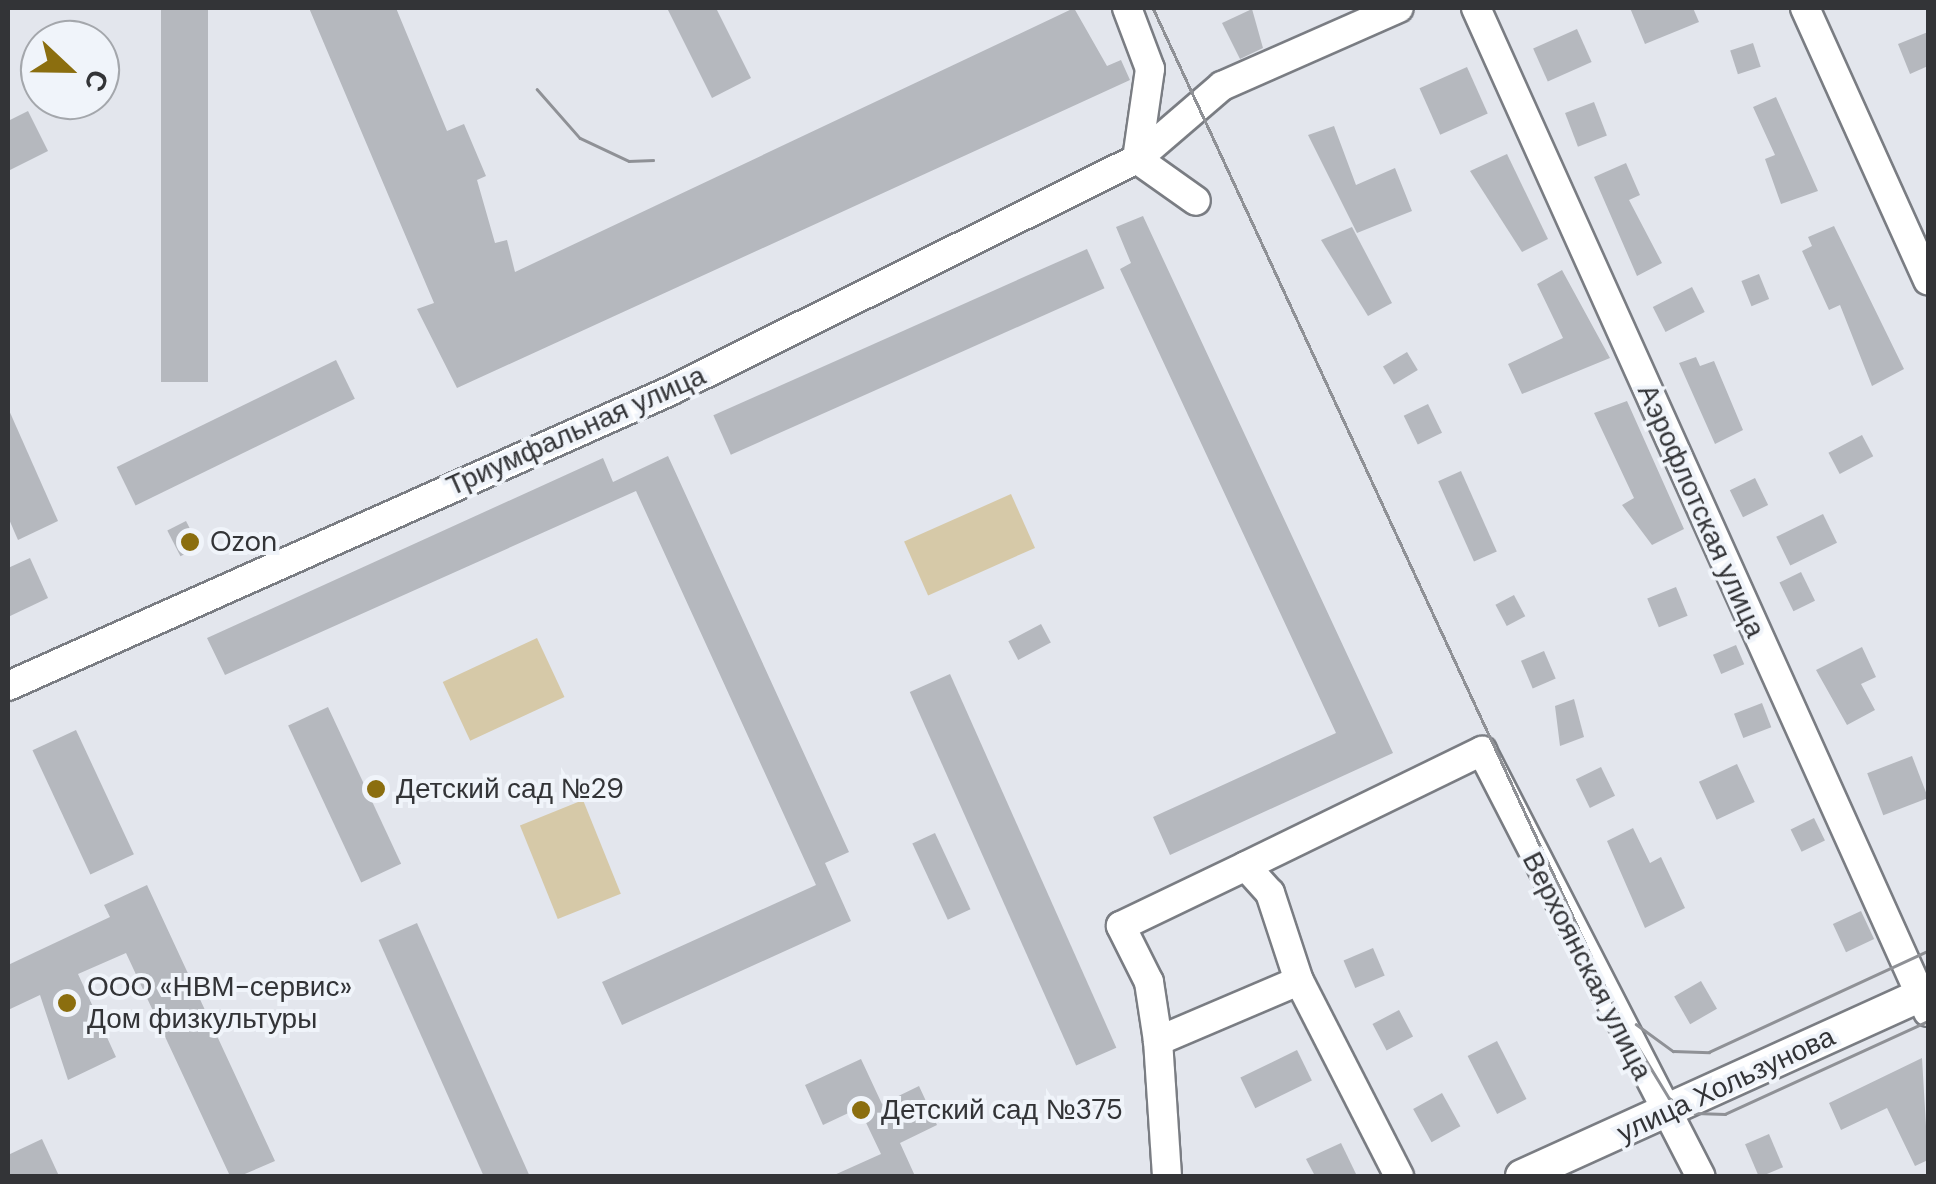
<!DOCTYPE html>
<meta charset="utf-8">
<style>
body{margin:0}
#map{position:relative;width:1936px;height:1184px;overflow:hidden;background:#e3e6ed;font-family:"DM Sans",sans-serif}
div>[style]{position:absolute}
.green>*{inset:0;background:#d6c9a8;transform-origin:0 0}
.building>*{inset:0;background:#b5b8be;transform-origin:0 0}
.roads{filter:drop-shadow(2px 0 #7a7d83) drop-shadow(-2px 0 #7a7d83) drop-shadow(0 2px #7a7d83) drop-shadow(0 -2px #7a7d83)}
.minor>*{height:28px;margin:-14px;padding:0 14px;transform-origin:14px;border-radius:14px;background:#fff}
.tertiary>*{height:32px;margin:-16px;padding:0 16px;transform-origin:16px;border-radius:16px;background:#fff}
.tram>*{height:2.5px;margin:-1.25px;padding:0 1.25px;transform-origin:1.25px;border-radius:1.25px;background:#8f9196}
.dots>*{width:28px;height:28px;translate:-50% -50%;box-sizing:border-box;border:5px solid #f0f4fa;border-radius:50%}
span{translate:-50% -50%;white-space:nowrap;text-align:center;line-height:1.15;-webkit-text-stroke:8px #f0f4fa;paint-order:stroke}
.street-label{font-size:28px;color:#333437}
.poi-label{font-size:28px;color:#333437}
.left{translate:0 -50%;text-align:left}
.frame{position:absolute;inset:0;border:10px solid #333437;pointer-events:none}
.north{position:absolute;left:20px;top:20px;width:100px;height:100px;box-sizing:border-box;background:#f0f4fa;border:2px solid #a4a7ac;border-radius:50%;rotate:112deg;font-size:28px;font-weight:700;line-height:40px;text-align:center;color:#333437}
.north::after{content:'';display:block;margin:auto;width:35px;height:45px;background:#8b6e0f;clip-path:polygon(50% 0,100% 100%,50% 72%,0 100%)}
</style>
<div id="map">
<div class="green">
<i style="left:1011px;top:494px;width:59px;height:117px;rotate:66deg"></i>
<i style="left:537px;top:638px;width:65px;height:104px;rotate:65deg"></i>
<i style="left:583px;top:800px;width:101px;height:68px;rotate:68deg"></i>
</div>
<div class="building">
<i style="left:161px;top:8px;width:47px;height:374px"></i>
<i style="clip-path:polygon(309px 8px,396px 8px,447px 131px,464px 124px,486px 176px,477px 180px,495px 243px,507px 240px,515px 272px,1074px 8px,1107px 66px,1121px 60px,1130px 80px,457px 388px,417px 309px,434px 303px)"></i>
<i style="clip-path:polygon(667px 8px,716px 8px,751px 78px,712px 98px)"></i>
<i style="clip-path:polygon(1630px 8px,1693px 8px,1699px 22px,1645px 44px)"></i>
<i style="clip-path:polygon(1252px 9px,1263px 48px,1240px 59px,1222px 23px)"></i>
<i style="left:1577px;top:29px;width:36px;height:48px;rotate:66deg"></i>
<i style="clip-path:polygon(1928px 32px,1928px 66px,1910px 74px,1898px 44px)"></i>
<i style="left:1753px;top:43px;width:25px;height:24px;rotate:72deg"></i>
<i style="left:1467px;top:67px;width:51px;height:52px;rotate:66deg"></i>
<i style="clip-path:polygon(1776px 97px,1818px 191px,1781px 204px,1765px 159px,1775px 155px,1753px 107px)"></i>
<i style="left:1594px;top:102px;width:36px;height:31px;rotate:69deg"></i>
<i style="clip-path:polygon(28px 111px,48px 151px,8px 171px,8px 121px)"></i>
<i style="clip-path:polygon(1334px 126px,1356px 185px,1395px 168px,1412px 211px,1357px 233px,1308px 135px)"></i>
<i style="clip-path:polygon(1507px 154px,1548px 239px,1522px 252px,1470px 171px)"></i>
<i style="clip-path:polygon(1626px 163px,1640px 195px,1629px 200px,1662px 263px,1637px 276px,1594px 177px)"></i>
<i style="clip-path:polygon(1143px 216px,1393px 753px,1170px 855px,1153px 817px,1336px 733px,1120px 269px,1131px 263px,1116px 227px)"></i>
<i style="clip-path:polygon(1834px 226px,1904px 369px,1872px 386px,1840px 305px,1829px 310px,1802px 251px,1812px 246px,1808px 237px)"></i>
<i style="clip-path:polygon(1352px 227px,1392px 303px,1368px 316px,1321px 240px)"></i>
<i style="left:1087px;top:249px;width:43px;height:409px;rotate:66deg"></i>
<i style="clip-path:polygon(1562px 270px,1610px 358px,1522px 394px,1508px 364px,1563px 338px,1537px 284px)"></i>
<i style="left:1759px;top:274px;width:27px;height:19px;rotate:68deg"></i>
<i style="left:1692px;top:287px;width:28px;height:44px;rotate:63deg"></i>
<i style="left:1407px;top:352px;width:21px;height:28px;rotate:59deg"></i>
<i style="clip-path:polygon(1696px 357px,1700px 366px,1714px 361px,1743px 430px,1715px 444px,1679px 363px)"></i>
<i style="left:336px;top:360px;width:43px;height:244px;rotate:64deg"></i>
<i style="clip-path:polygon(1627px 401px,1684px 529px,1652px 545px,1622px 505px,1634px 498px,1594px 413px)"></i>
<i style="left:1428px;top:404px;width:32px;height:27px;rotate:64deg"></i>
<i style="clip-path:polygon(8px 408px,58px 521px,18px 540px,8px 517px)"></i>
<i style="left:1862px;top:435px;width:24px;height:38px;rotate:62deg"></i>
<i style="clip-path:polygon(668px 456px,849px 852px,825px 863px,851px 921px,622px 1025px,602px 982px,816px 885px,636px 491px,225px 675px,207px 638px,603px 458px,613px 482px)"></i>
<i style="left:1461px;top:471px;width:88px;height:25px;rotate:66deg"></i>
<i style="left:1755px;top:478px;width:30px;height:28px;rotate:64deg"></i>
<i style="left:1823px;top:514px;width:32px;height:52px;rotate:64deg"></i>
<i style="left:186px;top:521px;width:29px;height:21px;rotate:63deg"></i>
<i style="clip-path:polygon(30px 558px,48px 598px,8px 617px,8px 568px)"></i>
<i style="left:1801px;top:572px;width:32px;height:24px;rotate:64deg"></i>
<i style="left:1676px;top:587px;width:31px;height:31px;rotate:68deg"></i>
<i style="left:1514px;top:595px;width:24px;height:21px;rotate:62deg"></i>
<i style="left:1041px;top:624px;width:21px;height:37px;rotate:62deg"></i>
<i style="left:1736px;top:645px;width:21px;height:25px;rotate:67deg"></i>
<i style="clip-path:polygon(1862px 647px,1876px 677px,1861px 684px,1875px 710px,1847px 725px,1816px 670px)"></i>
<i style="left:1544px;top:651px;width:30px;height:25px;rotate:67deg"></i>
<i style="left:950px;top:674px;width:409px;height:44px;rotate:66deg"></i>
<i style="clip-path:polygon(1574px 699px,1584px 737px,1560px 746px,1555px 706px)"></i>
<i style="left:1762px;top:703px;width:26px;height:30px;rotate:69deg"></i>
<i style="left:328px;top:707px;width:173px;height:44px;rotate:65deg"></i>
<i style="left:76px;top:730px;width:137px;height:48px;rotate:65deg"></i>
<i style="left:1912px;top:756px;width:45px;height:48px;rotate:69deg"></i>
<i style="left:1737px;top:764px;width:42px;height:42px;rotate:65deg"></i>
<i style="left:1601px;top:767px;width:32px;height:28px;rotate:64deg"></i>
<i style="left:1814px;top:818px;width:25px;height:26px;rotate:64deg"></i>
<i style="clip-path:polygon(1633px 828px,1650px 863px,1661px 857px,1685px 908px,1645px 928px,1607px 841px)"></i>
<i style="left:935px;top:833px;width:84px;height:25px;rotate:65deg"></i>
<i style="clip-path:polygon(147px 885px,275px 1161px,240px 1176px,230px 1176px,126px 953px,78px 974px,116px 1057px,68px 1080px,40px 995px,8px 1010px,8px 965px,110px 917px,104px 905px)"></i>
<i style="left:1861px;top:911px;width:31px;height:31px;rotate:65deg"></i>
<i style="left:417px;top:923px;width:277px;height:42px;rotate:66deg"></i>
<i style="left:1373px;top:948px;width:30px;height:32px;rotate:67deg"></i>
<i style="left:1701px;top:981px;width:32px;height:31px;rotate:60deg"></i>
<i style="left:1399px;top:1010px;width:30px;height:30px;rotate:62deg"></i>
<i style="left:1497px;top:1041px;width:65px;height:33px;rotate:63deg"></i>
<i style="left:1297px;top:1050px;width:34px;height:63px;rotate:64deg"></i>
<i style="clip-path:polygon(1922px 1058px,1928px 1160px,1915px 1166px,1887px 1108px,1841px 1130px,1829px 1103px)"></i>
<i style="clip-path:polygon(861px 1059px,882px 1104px,919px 1086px,937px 1125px,900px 1143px,915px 1176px,832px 1176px,881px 1154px,859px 1108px,823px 1125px,805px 1085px)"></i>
<i style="left:1442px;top:1093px;width:38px;height:33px;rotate:61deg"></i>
<i style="left:1769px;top:1134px;width:36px;height:26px;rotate:67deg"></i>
<i style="clip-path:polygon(42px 1139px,59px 1176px,8px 1176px,8px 1155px)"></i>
<i style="clip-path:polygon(1341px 1143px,1357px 1176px,1315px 1176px,1306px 1159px)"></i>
</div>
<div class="roads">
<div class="minor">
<i style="left:1127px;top:8px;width:65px;rotate:69.3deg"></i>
<i style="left:1150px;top:69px;width:91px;rotate:98.2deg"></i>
<i style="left:1137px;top:159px;width:72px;rotate:35.4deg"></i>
<i style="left:1476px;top:8px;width:1101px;rotate:65.76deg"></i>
<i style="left:1805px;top:8px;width:299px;rotate:65.7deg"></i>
<i style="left:8px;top:686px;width:725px;rotate:-24.02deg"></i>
<i style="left:670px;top:391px;width:521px;rotate:-26.42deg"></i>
<i style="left:1137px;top:159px;width:112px;rotate:-40.7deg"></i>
<i style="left:1222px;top:86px;width:193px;rotate:-23.8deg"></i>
<i style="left:1158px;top:1041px;width:60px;rotate:-98.7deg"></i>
<i style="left:1149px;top:982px;width:63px;rotate:-116.6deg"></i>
<i style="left:1121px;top:926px;width:139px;rotate:-25.6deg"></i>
<i style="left:1167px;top:1176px;width:135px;rotate:-93.8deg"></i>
<i style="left:1158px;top:1041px;width:153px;rotate:-23.1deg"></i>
<i style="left:1399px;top:1176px;width:219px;rotate:-117.1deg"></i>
<i style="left:1299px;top:981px;width:93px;rotate:-108.2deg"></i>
<i style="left:1270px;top:893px;width:36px;rotate:-132deg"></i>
<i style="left:1246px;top:866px;width:263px;rotate:-26deg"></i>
<i style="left:1482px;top:751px;width:478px;rotate:62.8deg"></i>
</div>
<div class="tertiary">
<i style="left:1522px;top:1176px;width:446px;rotate:-24.4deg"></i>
</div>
</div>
<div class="tram">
<i style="left:1153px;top:8px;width:1108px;rotate:65.19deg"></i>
<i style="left:1618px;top:1014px;width:98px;rotate:58.7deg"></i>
<i style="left:1669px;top:1098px;width:30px;rotate:30deg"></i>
<i style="left:1695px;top:1113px;width:30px;rotate:2deg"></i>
<i style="left:1725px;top:1114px;width:223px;rotate:-24.6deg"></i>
<i style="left:537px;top:89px;width:65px;rotate:48.7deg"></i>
<i style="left:580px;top:138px;width:54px;rotate:25.1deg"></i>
<i style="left:629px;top:161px;width:24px;rotate:-2deg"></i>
<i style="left:1636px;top:1024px;width:46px;rotate:36.1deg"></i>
<i style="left:1673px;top:1051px;width:36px;rotate:2deg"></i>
<i style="left:1709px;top:1052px;width:241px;rotate:-24.8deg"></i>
</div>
<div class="dots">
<i style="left:190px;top:542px;background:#8b6e0f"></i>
<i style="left:376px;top:789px;background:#8b6e0f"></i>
<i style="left:67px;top:1003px;background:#8b6e0f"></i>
<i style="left:861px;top:1110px;background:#8b6e0f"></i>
</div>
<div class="street-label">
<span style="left:576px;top:431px;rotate:-24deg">Триумфальная улица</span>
<span style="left:1701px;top:511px;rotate:66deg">Аэрофлотская улица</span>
<span style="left:1587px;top:966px;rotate:63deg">Верхоянская улица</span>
<span style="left:1726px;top:1085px;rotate:-25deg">улица Хользунова</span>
</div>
<div class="poi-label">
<span class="left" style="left:210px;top:542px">Ozon</span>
<span class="left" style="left:396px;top:789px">Детский сад №29</span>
<span class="left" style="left:87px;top:1003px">ООО «НВМ-сервис»<br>Дом физкультуры</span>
<span class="left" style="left:881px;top:1110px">Детский сад №375</span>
</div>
<div class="frame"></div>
<div class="north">С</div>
</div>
